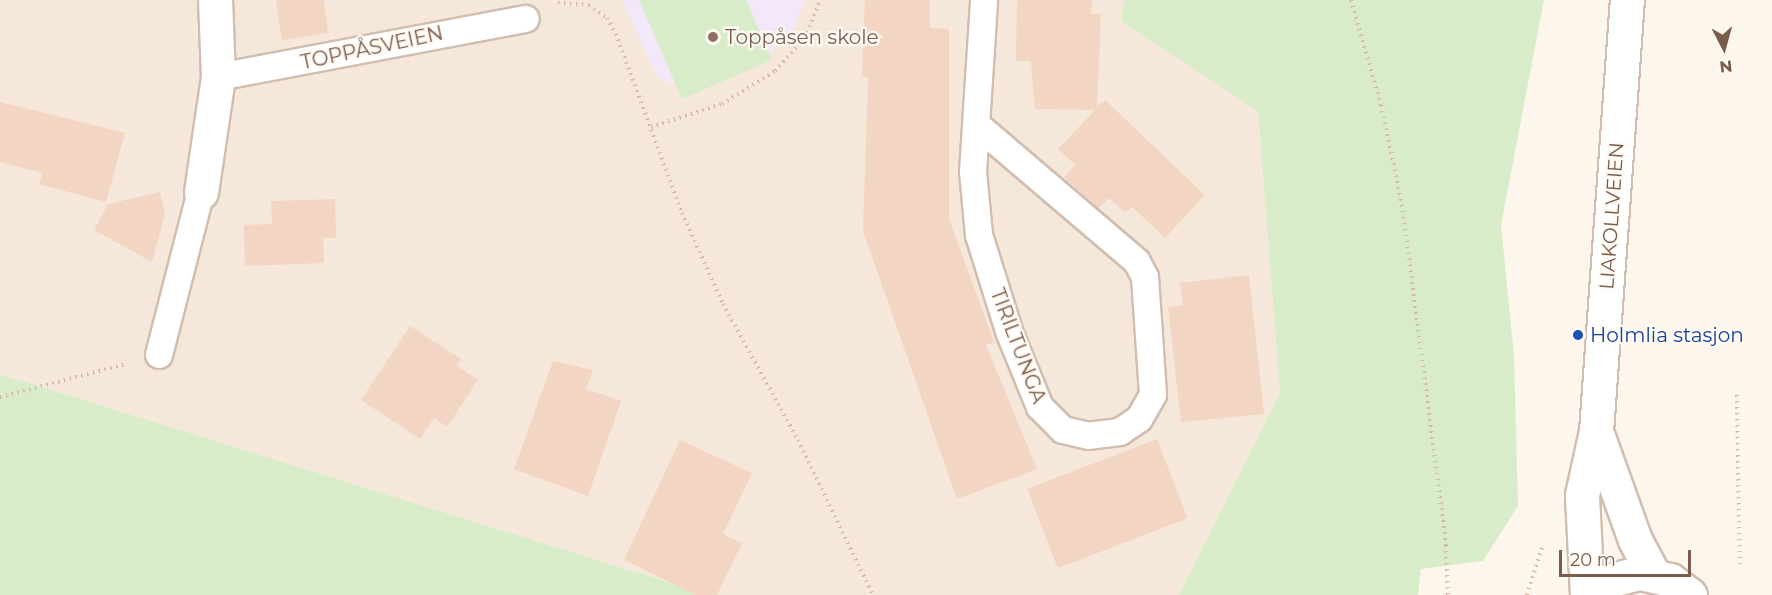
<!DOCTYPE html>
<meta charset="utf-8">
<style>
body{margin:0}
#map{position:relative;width:1772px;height:595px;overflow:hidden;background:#fdf6ec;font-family:Montserrat,sans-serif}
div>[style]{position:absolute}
.residential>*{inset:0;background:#f5e8da}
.education>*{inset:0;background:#f3e8fa}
.green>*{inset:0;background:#d8ecc9}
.building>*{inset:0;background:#f3d5c3;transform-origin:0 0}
.path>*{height:4px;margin-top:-2px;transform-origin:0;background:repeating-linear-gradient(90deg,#d9b8a5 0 1.5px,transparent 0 6px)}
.roads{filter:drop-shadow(2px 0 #d1beb0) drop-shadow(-2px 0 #d1beb0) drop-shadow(0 2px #d1beb0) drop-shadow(0 -2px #d1beb0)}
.lane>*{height:26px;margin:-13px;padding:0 13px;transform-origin:13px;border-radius:13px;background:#fff}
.street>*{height:33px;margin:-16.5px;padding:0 16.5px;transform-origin:16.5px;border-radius:16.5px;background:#fff}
.secondary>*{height:33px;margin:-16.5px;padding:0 16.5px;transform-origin:16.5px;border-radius:16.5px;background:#fff}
.dots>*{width:16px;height:16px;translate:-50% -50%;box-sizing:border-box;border:3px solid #fffaf3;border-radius:50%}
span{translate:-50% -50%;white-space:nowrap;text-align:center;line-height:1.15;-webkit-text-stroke:4.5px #fffaf3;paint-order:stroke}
.education-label{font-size:20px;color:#785e54}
.left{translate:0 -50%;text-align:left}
.street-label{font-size:20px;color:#7a5c4d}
.transit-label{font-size:20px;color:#164399}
.north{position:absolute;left:1694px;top:18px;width:60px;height:60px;-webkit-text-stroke:4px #fffaf3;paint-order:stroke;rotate:174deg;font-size:16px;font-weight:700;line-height:24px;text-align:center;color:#7a5c4d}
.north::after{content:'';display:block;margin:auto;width:21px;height:27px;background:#7a5c4d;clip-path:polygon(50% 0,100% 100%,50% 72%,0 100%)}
.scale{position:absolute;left:1559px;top:550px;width:132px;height:27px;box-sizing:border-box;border:3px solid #7a5c4d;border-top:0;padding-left:8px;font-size:18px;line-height:21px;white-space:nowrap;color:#7a5c4d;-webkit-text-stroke:4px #fffaf3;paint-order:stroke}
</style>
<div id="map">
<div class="residential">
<i style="clip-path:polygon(0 0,1124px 0,1121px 21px,1258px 110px,1280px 393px,1179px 595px,709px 595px,0 374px)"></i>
</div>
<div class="education">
<i style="clip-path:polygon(622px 0,804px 0,795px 28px,760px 61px,679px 86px,658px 78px)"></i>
</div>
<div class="green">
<i style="clip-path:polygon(639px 0,746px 0,772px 60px,682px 99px)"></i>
<i style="clip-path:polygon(1124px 0,1544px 0,1501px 225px,1514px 356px,1518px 506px,1483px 561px,1421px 569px,1418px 595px,1179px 595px,1280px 393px,1258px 111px,1121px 21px)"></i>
<i style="clip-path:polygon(0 374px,709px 595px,0 595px)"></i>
</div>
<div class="building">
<i style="clip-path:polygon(276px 0,324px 0,328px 33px,282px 40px)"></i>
<i style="clip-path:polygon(865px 0,930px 0,930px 28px,949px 29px,949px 219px,994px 342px,986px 345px,1037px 469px,957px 499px,863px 231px,868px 77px,862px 77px)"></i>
<i style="clip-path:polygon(1017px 0,1092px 0,1091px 14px,1101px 14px,1097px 107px,1105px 100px,1205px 195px,1165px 238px,1132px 207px,1125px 213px,1109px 198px,1098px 209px,1064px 177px,1075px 165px,1058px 149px,1095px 110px,1035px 109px,1031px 61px,1016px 61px)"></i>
<i style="clip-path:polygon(0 102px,125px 133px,106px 202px,39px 184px,43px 173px,0 162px)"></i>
<i style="clip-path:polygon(160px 192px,165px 214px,152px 262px,94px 230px,108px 204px)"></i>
<i style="clip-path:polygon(335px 199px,336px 238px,323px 238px,324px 263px,245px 266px,244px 225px,272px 224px,271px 201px)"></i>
<i style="clip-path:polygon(1249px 275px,1264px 414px,1181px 422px,1168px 307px,1183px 305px,1180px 283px)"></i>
<i style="clip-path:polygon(410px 326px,461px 359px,457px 366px,478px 380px,447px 427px,434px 418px,420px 439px,361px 400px)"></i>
<i style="clip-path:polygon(553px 361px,593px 370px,586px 389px,621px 401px,588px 496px,514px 469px)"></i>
<i style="left:1157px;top:439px;width:85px;height:139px;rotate:69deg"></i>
<i style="clip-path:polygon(680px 440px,752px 473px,723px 534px,742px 543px,717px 595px,695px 595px,624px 560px)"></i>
</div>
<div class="path">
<i style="left:1351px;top:0;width:109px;rotate:74.1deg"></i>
<i style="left:1381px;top:105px;width:102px;rotate:78.1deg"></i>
<i style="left:1402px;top:205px;width:343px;rotate:82.6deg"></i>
<i style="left:1446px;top:545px;width:50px;rotate:87.7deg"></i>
<i style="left:558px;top:3px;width:31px;rotate:4deg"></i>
<i style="left:589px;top:5px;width:22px;rotate:36deg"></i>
<i style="left:607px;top:18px;width:18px;rotate:61deg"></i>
<i style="left:616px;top:34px;width:191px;rotate:69.8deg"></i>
<i style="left:682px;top:213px;width:100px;rotate:65.7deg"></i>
<i style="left:723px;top:304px;width:155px;rotate:61.1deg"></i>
<i style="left:798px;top:440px;width:172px;rotate:64.2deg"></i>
<i style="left:651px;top:127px;width:75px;rotate:-17.9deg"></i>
<i style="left:722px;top:104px;width:62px;rotate:-31.9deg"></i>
<i style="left:775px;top:71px;width:45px;rotate:-47.7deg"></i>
<i style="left:805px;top:38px;width:41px;rotate:-68.5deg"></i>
<i style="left:1737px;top:395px;width:172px;rotate:89deg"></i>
<i style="left:0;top:397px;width:130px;rotate:-14.7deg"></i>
<i style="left:1527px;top:595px;width:53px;rotate:-72.6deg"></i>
</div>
<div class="roads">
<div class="lane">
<i style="left:218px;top:77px;width:313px;rotate:-10.7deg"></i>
<i style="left:978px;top:126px;width:209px;rotate:40.5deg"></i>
<i style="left:1137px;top:262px;width:17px;rotate:62deg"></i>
<i style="left:1145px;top:277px;width:118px;rotate:86.1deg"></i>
<i style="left:1153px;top:395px;width:28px;rotate:120deg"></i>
<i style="left:1139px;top:419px;width:23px;rotate:146deg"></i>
<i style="left:1120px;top:432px;width:31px;rotate:173deg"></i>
<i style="left:1089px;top:436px;width:27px;rotate:-167deg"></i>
<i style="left:1063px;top:430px;width:33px;rotate:-135deg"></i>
<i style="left:1040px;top:407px;width:79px;rotate:-112.3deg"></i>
<i style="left:1010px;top:334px;width:104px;rotate:-107.4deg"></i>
<i style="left:979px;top:235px;width:63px;rotate:-95.4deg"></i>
<i style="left:973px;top:172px;width:172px;rotate:-86.3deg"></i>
<i style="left:159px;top:355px;width:168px;rotate:-75.6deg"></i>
</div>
<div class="street">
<i style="left:201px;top:192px;width:116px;rotate:-81.6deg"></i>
<i style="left:218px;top:77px;width:77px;rotate:-92.2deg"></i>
</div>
<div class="secondary">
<i style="left:1596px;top:431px;width:116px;rotate:70.3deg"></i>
<i style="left:1635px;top:540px;width:40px;rotate:62deg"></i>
<i style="left:1587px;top:595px;width:100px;rotate:-92.9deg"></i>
<i style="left:1582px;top:495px;width:66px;rotate:-77.7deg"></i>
<i style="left:1596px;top:431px;width:432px;rotate:-85.9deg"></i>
<i style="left:1590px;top:595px;width:26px;rotate:-36deg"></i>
<i style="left:1611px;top:580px;width:30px;rotate:-14deg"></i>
<i style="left:1640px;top:573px;width:31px;rotate:13deg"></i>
<i style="left:1670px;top:580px;width:25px;rotate:37deg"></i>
</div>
</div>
<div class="dots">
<i style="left:713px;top:37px;background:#8d6e63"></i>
<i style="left:1578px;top:335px;background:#1a4fb4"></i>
</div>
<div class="education-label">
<span class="left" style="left:725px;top:37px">Toppåsen skole</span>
</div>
<div class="street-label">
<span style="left:372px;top:48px;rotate:-12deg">TOPPÅSVEIEN</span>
<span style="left:1612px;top:216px;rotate:-86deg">LIAKOLLVEIEN</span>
<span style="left:1018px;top:346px;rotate:69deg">TIRILTUNGA</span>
</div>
<div class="transit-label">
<span class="left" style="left:1590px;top:335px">Holmlia stasjon</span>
</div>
<div class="north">N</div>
<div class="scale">20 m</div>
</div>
